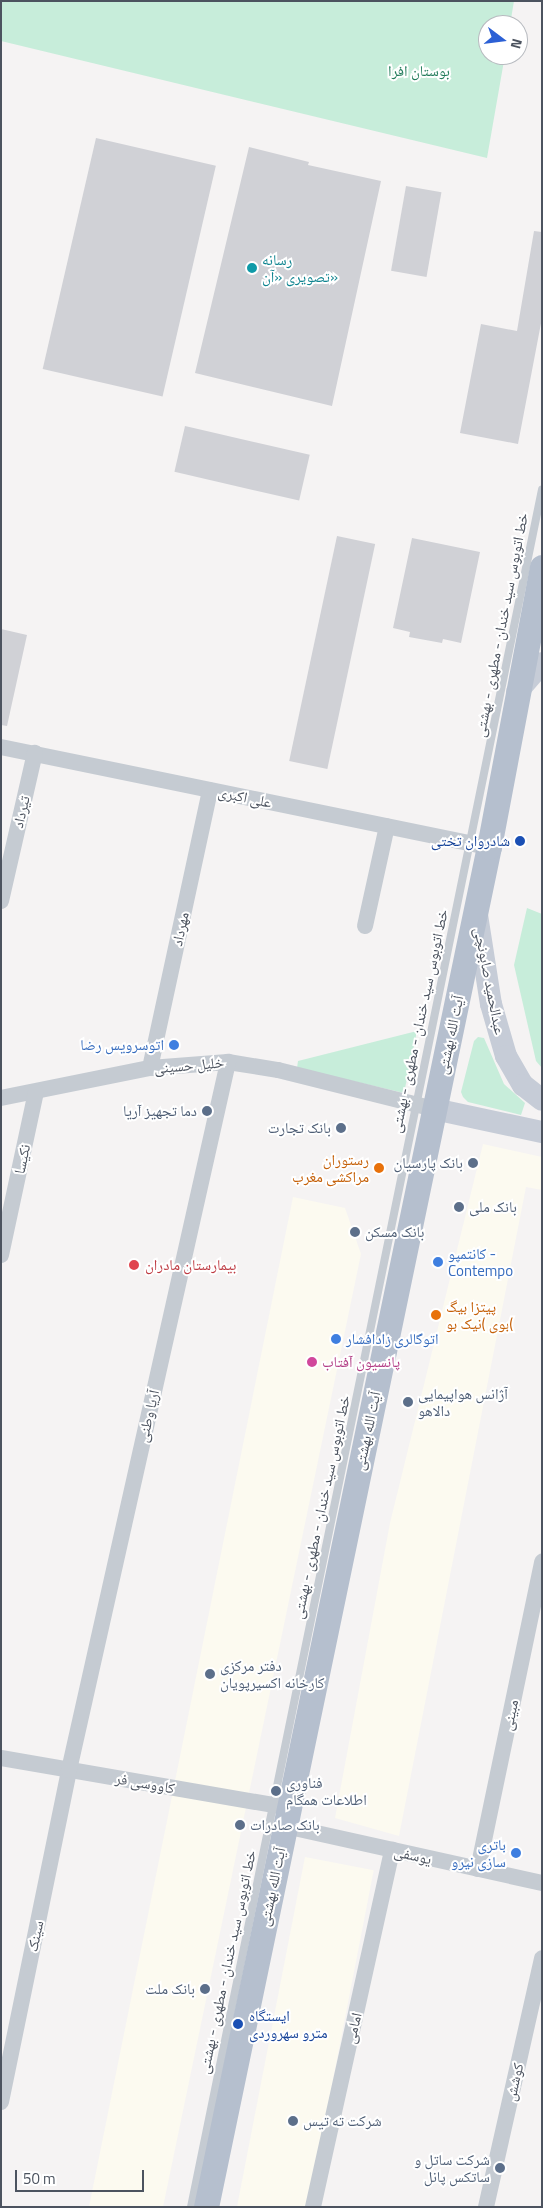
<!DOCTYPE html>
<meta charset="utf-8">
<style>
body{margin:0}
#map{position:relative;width:543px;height:2208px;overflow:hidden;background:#f5f3f3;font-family:"Titillium Web","Noto Naskh Arabic",sans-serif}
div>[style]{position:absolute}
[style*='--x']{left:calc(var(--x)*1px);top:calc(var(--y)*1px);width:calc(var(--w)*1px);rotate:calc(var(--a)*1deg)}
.commercial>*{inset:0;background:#fcfaf0;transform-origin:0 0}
.green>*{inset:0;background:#c7edda}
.building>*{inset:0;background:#d0d1d6;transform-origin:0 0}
.lane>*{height:8px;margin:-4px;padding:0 4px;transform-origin:4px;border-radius:4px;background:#c5cbd2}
.street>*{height:16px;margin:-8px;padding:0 8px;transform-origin:8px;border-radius:8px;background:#c5cbd2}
.secondary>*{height:22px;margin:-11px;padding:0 11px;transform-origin:11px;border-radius:11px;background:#c6ccd7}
.primary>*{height:25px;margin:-12.5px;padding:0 12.5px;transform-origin:12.5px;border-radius:12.5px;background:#b5bfce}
.dots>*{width:14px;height:14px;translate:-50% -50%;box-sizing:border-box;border:2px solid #fff;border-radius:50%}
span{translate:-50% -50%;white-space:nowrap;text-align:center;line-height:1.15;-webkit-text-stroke:4px #fff;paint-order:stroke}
.park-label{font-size:15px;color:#217b5a}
.culture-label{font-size:15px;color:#0d838f}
.left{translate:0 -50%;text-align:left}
.street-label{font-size:15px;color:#4c535f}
.transit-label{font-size:15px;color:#164399}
.right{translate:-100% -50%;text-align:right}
.shop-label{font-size:15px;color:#366cbe}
.service-label{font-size:15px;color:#4e5e75}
.food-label{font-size:15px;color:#c56008}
.health-label{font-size:15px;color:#be3a42}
.hotel-label{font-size:15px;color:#b23c85}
.frame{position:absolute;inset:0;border:2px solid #4c535f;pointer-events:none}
.north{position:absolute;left:478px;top:15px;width:50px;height:50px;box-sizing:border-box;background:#fff;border:1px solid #b7babf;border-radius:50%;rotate:105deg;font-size:14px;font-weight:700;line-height:20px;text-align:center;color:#4c535f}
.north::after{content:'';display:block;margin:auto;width:18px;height:22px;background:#2c60d5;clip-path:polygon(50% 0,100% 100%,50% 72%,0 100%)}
.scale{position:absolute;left:15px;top:2170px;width:129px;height:22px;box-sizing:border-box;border:2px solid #4c535f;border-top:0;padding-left:6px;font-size:15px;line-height:18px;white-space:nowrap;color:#4c535f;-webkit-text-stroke:4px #fff;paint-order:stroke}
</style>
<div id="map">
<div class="commercial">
<div style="clip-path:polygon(483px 1144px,542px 1157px,542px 1190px,526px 1187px,399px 1836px,335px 1818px,390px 1523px)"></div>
<div style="clip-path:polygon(293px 1197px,345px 1208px,361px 1254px,163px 2207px,89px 2207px)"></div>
<div style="left:305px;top:1857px;width:70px;height:358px;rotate:11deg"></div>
</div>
<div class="green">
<div style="clip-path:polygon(1px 1px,514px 1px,510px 25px,488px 25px,488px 55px,505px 55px,487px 158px,1px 41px)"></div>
<div style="clip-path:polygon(527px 908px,542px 914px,542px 1068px,536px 1061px,514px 965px)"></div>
<div style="clip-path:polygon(417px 1031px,404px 1093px,297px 1068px,298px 1061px)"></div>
<div style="clip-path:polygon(478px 1037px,484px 1038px,504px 1084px,525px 1103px,521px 1115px,468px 1102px,463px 1097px,461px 1092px,474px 1041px)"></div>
</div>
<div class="building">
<div style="left:96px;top:138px;width:123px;height:237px;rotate:13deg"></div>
<div style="clip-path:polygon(249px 147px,309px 162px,308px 165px,381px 181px,332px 406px,195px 373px)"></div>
<div style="left:406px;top:186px;width:36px;height:86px;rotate:10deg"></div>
<div style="clip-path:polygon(534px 231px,542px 232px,542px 318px,518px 444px,460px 433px,481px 324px,517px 331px)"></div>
<div style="left:185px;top:426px;width:128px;height:47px;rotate:13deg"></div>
<div style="left:337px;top:536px;width:39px;height:230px;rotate:12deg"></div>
<div style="clip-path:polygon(412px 538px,480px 552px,461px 643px,443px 639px,442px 643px,409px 637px,410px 632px,393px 628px)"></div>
<div style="clip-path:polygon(1px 629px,27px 635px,7px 726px,1px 725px)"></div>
</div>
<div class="lane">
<div style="--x:191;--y:2207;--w:1753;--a:-78.45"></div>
</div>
<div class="street">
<div style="--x:1;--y:747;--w:498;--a:11.6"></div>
<div style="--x:1;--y:901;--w:152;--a:-77.1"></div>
<div style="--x:365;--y:926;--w:102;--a:-77.6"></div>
<div style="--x:150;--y:1068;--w:284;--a:-77.8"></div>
<div style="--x:1;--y:1098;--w:152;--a:-11.4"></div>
<div style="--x:150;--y:1068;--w:78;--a:-4.4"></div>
<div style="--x:228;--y:1062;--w:51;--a:9.1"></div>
<div style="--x:278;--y:1070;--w:161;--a:14"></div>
<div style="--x:1;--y:1255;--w:167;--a:-77.9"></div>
<div style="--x:1;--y:1758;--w:292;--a:9.8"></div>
<div style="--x:285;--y:1826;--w:263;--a:12.5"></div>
<div style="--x:478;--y:1869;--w:314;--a:-78.2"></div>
<div style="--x:1;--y:2102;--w:339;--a:-78.4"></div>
<div style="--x:69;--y:1770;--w:726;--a:-77.34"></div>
<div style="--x:313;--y:2207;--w:366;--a:-77.5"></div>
<div style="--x:486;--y:2207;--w:255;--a:-77.3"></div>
</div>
<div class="secondary">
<div style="--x:517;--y:692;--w:38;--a:-49"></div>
<div style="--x:477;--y:915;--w:90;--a:81.1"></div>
<div style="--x:491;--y:1004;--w:54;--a:73.9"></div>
<div style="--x:506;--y:1056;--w:34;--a:60"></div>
<div style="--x:523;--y:1085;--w:24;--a:38"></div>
<div style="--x:434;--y:1109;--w:110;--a:12"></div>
</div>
<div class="primary">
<div style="--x:206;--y:2207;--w:1389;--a:-78.25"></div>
<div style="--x:489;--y:847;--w:285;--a:-79.3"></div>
</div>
<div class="dots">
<div style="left:252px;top:268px;background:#0f9aa8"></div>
<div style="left:520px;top:841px;background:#1a4fb4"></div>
<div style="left:174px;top:1045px;background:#3f7fe0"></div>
<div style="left:207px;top:1111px;background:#5c6f8a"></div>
<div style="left:341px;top:1128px;background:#5c6f8a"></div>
<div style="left:473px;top:1163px;background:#5c6f8a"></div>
<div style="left:379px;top:1168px;background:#e8710a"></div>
<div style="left:459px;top:1207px;background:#5c6f8a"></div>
<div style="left:355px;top:1232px;background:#5c6f8a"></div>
<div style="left:438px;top:1262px;background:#3f7fe0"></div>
<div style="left:134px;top:1265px;background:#e0444e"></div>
<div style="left:436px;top:1315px;background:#e8710a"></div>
<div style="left:336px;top:1339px;background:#3f7fe0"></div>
<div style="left:312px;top:1362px;background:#d1479c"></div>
<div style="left:408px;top:1402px;background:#5c6f8a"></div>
<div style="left:210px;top:1674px;background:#5c6f8a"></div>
<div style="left:276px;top:1791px;background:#5c6f8a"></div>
<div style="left:240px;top:1825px;background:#5c6f8a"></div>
<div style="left:516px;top:1853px;background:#3f7fe0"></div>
<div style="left:205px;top:1989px;background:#5c6f8a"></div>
<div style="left:238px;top:2024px;background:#1a4fb4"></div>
<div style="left:293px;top:2121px;background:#5c6f8a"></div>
<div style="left:500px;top:2168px;background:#5c6f8a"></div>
</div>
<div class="park-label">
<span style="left:419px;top:71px">بوستان افرا</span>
</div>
<div class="culture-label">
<span class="left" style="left:262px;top:268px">رسانه<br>تصویری «آن»</span>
</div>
<div class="street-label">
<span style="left:501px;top:625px;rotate:-79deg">خط اتوبوس سید خندان - مطهری - بهشتی</span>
<span style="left:245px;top:797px;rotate:12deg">علی‌ اکبری</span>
<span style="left:21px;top:812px;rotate:-77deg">تیرداد</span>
<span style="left:180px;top:929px;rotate:-78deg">مهرداد</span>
<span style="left:490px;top:981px;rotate:79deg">عبدالحمید صابونچی</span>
<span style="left:419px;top:1021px;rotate:-78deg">خط اتوبوس سید خندان - مطهری - بهشتی</span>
<span style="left:450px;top:1035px;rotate:-78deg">آیت الله بهشتی</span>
<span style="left:189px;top:1065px;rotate:-5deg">خلیل حسینی</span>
<span style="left:22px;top:1159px;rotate:-78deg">نکیسا</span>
<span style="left:148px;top:1416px;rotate:-77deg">آریا وطنی</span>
<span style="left:367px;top:1431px;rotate:-78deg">آیت الله بهشتی</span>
<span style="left:321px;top:1507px;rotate:-78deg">خط اتوبوس سید خندان - مطهری - بهشتی</span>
<span style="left:510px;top:1715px;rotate:-78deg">مبینی</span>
<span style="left:145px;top:1783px;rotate:10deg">کاووسی فر</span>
<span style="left:413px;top:1855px;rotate:13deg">یوسفی</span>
<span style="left:272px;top:1887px;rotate:-78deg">آیت الله بهشتی</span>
<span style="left:35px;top:1936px;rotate:-78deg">سینک</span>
<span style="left:227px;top:1962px;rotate:-78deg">خط اتوبوس سید خندان - مطهری - بهشتی</span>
<span style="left:353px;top:2028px;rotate:-77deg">امامی</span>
<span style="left:514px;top:2082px;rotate:-77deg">کوشش</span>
</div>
<div class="transit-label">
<span class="right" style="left:510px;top:841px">شادروان تختی</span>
<span class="left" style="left:249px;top:2024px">ایستگاه<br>مترو سهروردی</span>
</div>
<div class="shop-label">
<span class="right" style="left:164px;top:1045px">اتوسرویس رضا</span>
<span class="left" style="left:448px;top:1262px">کانتمپو -<br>Contempo</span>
<span class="left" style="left:346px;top:1339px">اتوگالری زادافشار</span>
<span class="right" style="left:506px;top:1853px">باتری<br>سازی نیرو</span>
</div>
<div class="service-label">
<span class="right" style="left:197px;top:1111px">دما تجهیز آریا</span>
<span class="right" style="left:331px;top:1128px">بانک تجارت</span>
<span class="right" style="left:463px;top:1163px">بانک پارسیان</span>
<span class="left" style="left:469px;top:1207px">بانک ملی</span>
<span class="left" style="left:365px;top:1232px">بانک مسکن</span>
<span class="left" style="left:418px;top:1402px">آژانس هواپیمایی<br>دالاهو</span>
<span class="left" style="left:220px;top:1674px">دفتر مرکزی<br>کارخانه اکسیرپویان</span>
<span class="left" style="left:286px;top:1791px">فناوری<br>اطلاعات همگام</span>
<span class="left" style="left:250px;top:1825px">بانک صادرات</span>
<span class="right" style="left:195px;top:1989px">بانک ملت</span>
<span class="left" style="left:303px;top:2121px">شرکت ته تیس</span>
<span class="right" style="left:490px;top:2168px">شرکت ساتل و<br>ساتکس پانل</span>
</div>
<div class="food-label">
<span class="right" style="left:369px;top:1168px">رستوران<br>مراکشی مغرب</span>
<span class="left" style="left:446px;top:1315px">پیتزا بیگ<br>بوی )نیک بو(</span>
</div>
<div class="health-label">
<span class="left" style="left:145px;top:1265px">بیمارستان مادران</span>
</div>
<div class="hotel-label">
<span class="left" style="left:322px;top:1362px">پانسیون آفتاب</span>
</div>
<div class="frame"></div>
<div class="north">N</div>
<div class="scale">50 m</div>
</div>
